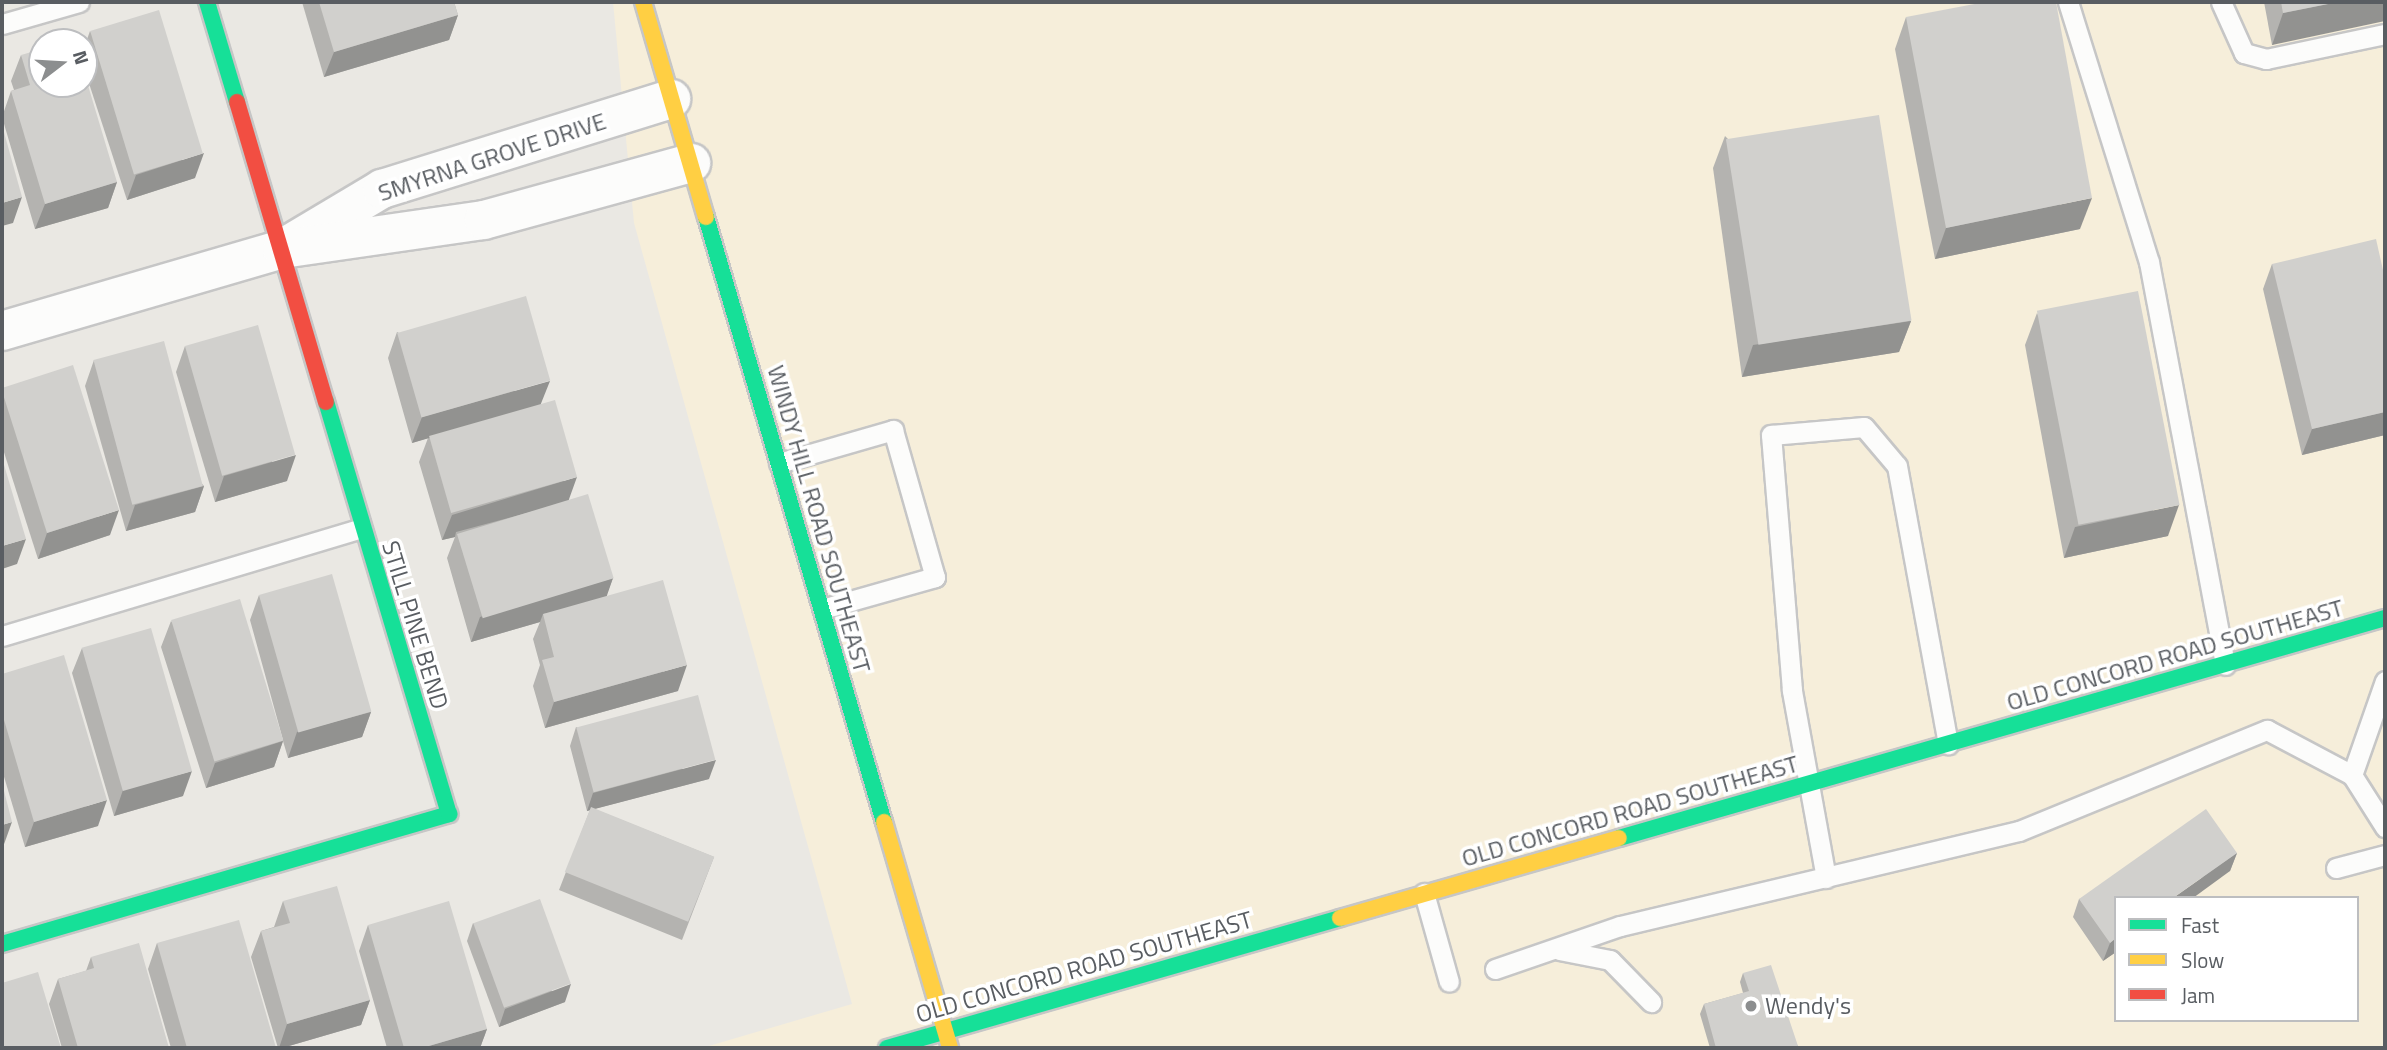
<!DOCTYPE html>
<style>
body{margin:0}
#map{position:relative;width:2387px;height:1050px;overflow:hidden;background:#eae8e3;font-family:"Titillium Web",sans-serif}
div>[style]{position:absolute}
[style*='--x']{left:calc(var(--x)*1px);top:calc(var(--y)*1px);width:calc(var(--w)*1px);rotate:calc(var(--a)*1deg)}
.commercial>*{inset:0;background:#f6eeda}
.roads{filter:drop-shadow(2px 0 #c6c6c6) drop-shadow(-2px 0 #c6c6c6) drop-shadow(0 2px #c6c6c6) drop-shadow(0 -2px #c6c6c6)}
.lane>*{height:19px;margin:-9.5px;padding:0 9.5px;transform-origin:9.5px;border-radius:9.5px;background:#fcfcfb}
.street>*{height:38px;margin:-19px;padding:0 19px;transform-origin:19px;border-radius:19px;background:#fcfcfb}
.fast>*{height:16px;margin:-8px;padding:0 8px;transform-origin:8px;border-radius:8px;background:#16e098}
.slow>*{height:16px;margin:-8px;padding:0 8px;transform-origin:8px;border-radius:8px;background:#ffcf43}
.jam>*{height:16px;margin:-8px;padding:0 8px;transform-origin:8px;border-radius:8px;background:#f24e42}
.wall>*{inset:0;background:#b4b3b0}
.shaded-wall>*{inset:0;background:#929290}
.building>*{inset:0;background:#d1d0cd;transform-origin:0 0}
.dots>*{width:19px;height:19px;translate:-50% -50%;box-sizing:border-box;border:4px solid #fff;border-radius:50%}
span{translate:-50% -50%;white-space:nowrap;text-align:center;line-height:1.15;-webkit-text-stroke:7px #fff;paint-order:stroke}
.street-label{font-size:24px;color:#595d62}
.poi-label{font-size:24px;color:#595d62}
.left{translate:0 -50%;text-align:left}
.frame{position:absolute;inset:0;border:4px solid #595d62;pointer-events:none}
.legend{position:absolute;left:2114px;top:896px;width:245px;height:126px;box-sizing:border-box;background:#fff;border:2px solid #bdbec0;margin:0;padding:9px 12px;list-style:none;font-size:21px;color:#595d62}
.legend li{display:flex;align-items:center;gap:14px;height:35px}
.legend b{width:35px;border:2px solid #bdbec0}
.north{position:absolute;left:28px;top:28px;width:70px;height:70px;box-sizing:border-box;background:#fff;border:2px solid #bdbec0;border-radius:50%;rotate:73deg;font-size:19px;font-weight:700;line-height:28px;text-align:center;color:#595d62}
.north::after{content:'';display:block;margin:auto;width:24px;height:32px;background:#8c8e8f;clip-path:polygon(50% 0,100% 100%,50% 72%,0 100%)}
</style>
<div id="map">
<div class="commercial">
<div style="clip-path:polygon(evenodd,613px 2px,2385px 2px,2385px 1048px,702px 1048px,852px 1004px,634px 223px,613px 2px,2116px 898px,2357px 898px,2357px 1020px,2116px 1020px,2116px 898px)"></div>
</div>
<div class="roads">
<div class="lane">
<div style="--x:2068;--y:2;--w:272;--a:72.7"></div>
<div style="--x:2149;--y:262;--w:410;--a:79.3"></div>
<div style="--x:2221;--y:2;--w:56;--a:65.7"></div>
<div style="--x:2244;--y:53;--w:23;--a:15"></div>
<div style="--x:2266;--y:59;--w:122;--a:-11.9"></div>
<div style="--x:2;--y:24;--w:80;--a:-15.9"></div>
<div style="--x:779;--y:463;--w:119;--a:-16.1"></div>
<div style="--x:893;--y:430;--w:153;--a:74.1"></div>
<div style="--x:935;--y:577;--w:117;--a:164.2"></div>
<div style="--x:2;--y:636;--w:375;--a:-16.7"></div>
<div style="--x:2385;--y:681;--w:100;--a:109.3"></div>
<div style="--x:2352;--y:775;--w:62;--a:57.6"></div>
<div style="--x:2336;--y:868;--w:51;--a:-14.9"></div>
<div style="--x:1826;--y:878;--w:191;--a:-100.3"></div>
<div style="--x:1792;--y:690;--w:256;--a:-94.7"></div>
<div style="--x:1771;--y:435;--w:93;--a:-4.9"></div>
<div style="--x:1864;--y:427;--w:51;--a:49.8"></div>
<div style="--x:1897;--y:466;--w:283;--a:79.6"></div>
<div style="--x:1424;--y:893;--w:92;--a:74.3"></div>
<div style="--x:1559;--y:950;--w:52;--a:11.1"></div>
<div style="--x:1610;--y:960;--w:59;--a:45.7"></div>
<div style="--x:1495;--y:969;--w:132;--a:-19"></div>
<div style="--x:1620;--y:926;--w:410;--a:-13.4"></div>
<div style="--x:2019;--y:831;--w:268;--a:-22.2"></div>
<div style="--x:2267;--y:730;--w:96;--a:27.9"></div>
</div>
<div class="street">
<div style="--x:293;--y:242;--w:104;--a:-30.8"></div>
<div style="--x:382;--y:189;--w:303;--a:-17.3"></div>
<div style="--x:2;--y:331;--w:292;--a:-16.3"></div>
<div style="--x:282;--y:249;--w:204;--a:-8.2"></div>
<div style="--x:484;--y:220;--w:215;--a:-15.4"></div>
</div>
<div class="fast">
<div style="--x:207;--y:2;--w:104;--a:73.3"></div>
<div style="--x:706;--y:217;--w:631;--a:73.61"></div>
<div style="--x:1619;--y:838;--w:797;--a:-16.02"></div>
<div style="--x:2;--y:944;--w:466;--a:-16.2"></div>
<div style="--x:449;--y:814;--w:430;--a:-106.6"></div>
<div style="--x:887;--y:1048;--w:471;--a:-16"></div>
</div>
<div class="slow">
<div style="--x:643;--y:2;--w:224;--a:73.7"></div>
<div style="--x:884;--y:822;--w:235;--a:73.7"></div>
<div style="--x:1340;--y:918;--w:290;--a:-16"></div>
</div>
<div class="jam">
<div style="--x:237;--y:102;--w:313;--a:73.5"></div>
</div>
</div>
<div class="wall">
<div style="clip-path:polygon(302px 2px,454px 2px,458px 15px,449px 40px,324px 77px)"></div>
<div style="clip-path:polygon(2264px 2px,2385px 2px,2272px 45px)"></div>
<div style="clip-path:polygon(1906px 17px,2080px 229px,1935px 259px,1895px 49px)"></div>
<div style="clip-path:polygon(90px 31px,195px 178px,127px 200px,84px 68px,84px 48px)"></div>
<div style="clip-path:polygon(21px 55px,117px 182px,108px 208px,35px 229px,2px 117px,11px 91px,14px 90px,11px 81px)"></div>
<div style="clip-path:polygon(1725px 136px,1911px 321px,1899px 352px,1742px 377px,1713px 168px)"></div>
<div style="clip-path:polygon(2272px 264px,2385px 279px,2385px 435px,2302px 455px,2263px 289px)"></div>
<div style="clip-path:polygon(2037px 313px,2168px 536px,2064px 558px,2025px 345px)"></div>
<div style="clip-path:polygon(397px 332px,541px 404px,569px 500px,613px 578px,606px 596px,678px 691px,545px 728px,533px 686px,540px 665px,533px 639px,540px 622px,471px 642px,447px 558px,455px 537px,442px 540px,419px 462px,428px 438px,412px 443px,388px 358px)"></div>
<div style="clip-path:polygon(185px 346px,287px 481px,215px 502px,176px 372px)"></div>
<div style="clip-path:polygon(94px 360px,204px 486px,195px 512px,126px 531px,85px 386px)"></div>
<div style="clip-path:polygon(2px 388px,110px 535px,38px 559px,2px 446px)"></div>
<div style="clip-path:polygon(259px 595px,371px 712px,362px 737px,288px 758px,283px 741px,274px 767px,206px 788px,161px 647px,171px 621px,283px 740px,250px 620px)"></div>
<div style="clip-path:polygon(82px 648px,183px 796px,114px 816px,72px 673px)"></div>
<div style="clip-path:polygon(2px 674px,98px 826px,25px 847px,2px 770px)"></div>
<div style="clip-path:polygon(576px 727px,709px 779px,594px 809px,714px 857px,682px 940px,559px 890px,590px 810px,587px 811px,570px 746px)"></div>
<div style="clip-path:polygon(2237px 853px,2230px 871px,2116px 898px,2116px 952px,2103px 961px,2073px 917px,2079px 899px)"></div>
<div style="clip-path:polygon(283px 901px,370px 1000px,361px 1025px,282px 1048px,278px 1048px,251px 957px,261px 931px,274px 927px)"></div>
<div style="clip-path:polygon(473px 923px,565px 1002px,499px 1027px,467px 941px)"></div>
<div style="clip-path:polygon(368px 925px,487px 1029px,480px 1048px,387px 1048px,359px 951px)"></div>
<div style="clip-path:polygon(157px 943px,276px 1048px,171px 1048px,148px 969px)"></div>
<div style="clip-path:polygon(91px 957px,169px 1048px,62px 1048px,49px 1004px,58px 979px,86px 971px)"></div>
<div style="clip-path:polygon(1743px 973px,1798px 1046px,1797px 1048px,1710px 1048px,1700px 1014px,1704px 1004px,1743px 993px,1740px 982px)"></div>
</div>
<div class="shaded-wall">
<div style="clip-path:polygon(2338px 2px,2385px 2px,2385px 21px,2272px 45px,2283px 13px)"></div>
<div style="clip-path:polygon(458px 15px,449px 40px,324px 77px,334px 52px)"></div>
<div style="clip-path:polygon(204px 153px,195px 178px,127px 200px,136px 175px)"></div>
<div style="clip-path:polygon(117px 182px,108px 208px,35px 229px,45px 204px)"></div>
<div style="clip-path:polygon(22px 197px,13px 223px,2px 226px,2px 203px)"></div>
<div style="clip-path:polygon(2092px 198px,2080px 229px,1935px 259px,1946px 228px)"></div>
<div style="clip-path:polygon(1911px 321px,1899px 352px,1742px 377px,1753px 345px)"></div>
<div style="clip-path:polygon(550px 381px,540px 406px,412px 443px,422px 417px)"></div>
<div style="clip-path:polygon(2385px 412px,2385px 435px,2302px 455px,2312px 429px)"></div>
<div style="clip-path:polygon(296px 455px,287px 481px,215px 502px,224px 476px)"></div>
<div style="clip-path:polygon(577px 477px,568px 502px,456px 532px,455px 537px,442px 540px,452px 515px)"></div>
<div style="clip-path:polygon(204px 486px,195px 512px,126px 531px,135px 505px)"></div>
<div style="clip-path:polygon(2179px 505px,2168px 536px,2064px 558px,2075px 527px)"></div>
<div style="clip-path:polygon(119px 510px,110px 535px,38px 559px,47px 533px)"></div>
<div style="clip-path:polygon(26px 539px,17px 564px,2px 569px,2px 546px)"></div>
<div style="clip-path:polygon(613px 578px,604px 604px,543px 614px,540px 622px,471px 642px,480px 617px)"></div>
<div style="clip-path:polygon(687px 665px,678px 691px,545px 728px,554px 702px)"></div>
<div style="clip-path:polygon(371px 712px,362px 737px,288px 758px,297px 732px)"></div>
<div style="clip-path:polygon(283px 741px,274px 767px,206px 788px,215px 763px)"></div>
<div style="clip-path:polygon(716px 760px,709px 779px,587px 811px,593px 793px)"></div>
<div style="clip-path:polygon(192px 771px,183px 796px,114px 816px,123px 790px)"></div>
<div style="clip-path:polygon(107px 800px,98px 826px,25px 847px,34px 822px)"></div>
<div style="clip-path:polygon(12px 822px,3px 847px,2px 847px,2px 825px)"></div>
<div style="clip-path:polygon(2237px 853px,2230px 871px,2193px 898px,2173px 898px)"></div>
<div style="clip-path:polygon(2116px 938px,2116px 952px,2103px 961px,2110px 943px)"></div>
<div style="clip-path:polygon(571px 984px,565px 1002px,499px 1027px,505px 1009px)"></div>
<div style="clip-path:polygon(370px 1000px,361px 1025px,282px 1048px,279px 1048px,287px 1024px)"></div>
<div style="clip-path:polygon(487px 1029px,480px 1048px,422px 1048px)"></div>
</div>
<div class="building">
<div style="clip-path:polygon(319px 2px,454px 2px,458px 15px,334px 52px)"></div>
<div style="clip-path:polygon(1985px 2px,2056px 2px,2092px 198px,1946px 228px,1906px 17px)"></div>
<div style="clip-path:polygon(2281px 2px,2338px 2px,2283px 13px)"></div>
<div style="left:159px;top:10px;width:150px;height:72px;rotate:73deg"></div>
<div style="clip-path:polygon(42px 49px,42px 84px,84px 84px,84px 72px,117px 182px,45px 204px,11px 91px,30px 85px,21px 55px)"></div>
<div style="left:1879px;top:115px;width:208px;height:155px;rotate:81deg"></div>
<div style="clip-path:polygon(2px 125px,22px 197px,2px 203px)"></div>
<div style="clip-path:polygon(2376px 239px,2385px 279px,2385px 412px,2312px 429px,2272px 264px)"></div>
<div style="left:2138px;top:291px;width:218px;height:103px;rotate:79deg"></div>
<div style="left:526px;top:296px;width:88px;height:134px;rotate:74deg"></div>
<div style="left:258px;top:325px;width:135px;height:76px;rotate:74deg"></div>
<div style="left:164px;top:341px;width:150px;height:73px;rotate:75deg"></div>
<div style="clip-path:polygon(73px 365px,119px 510px,47px 533px,2px 391px,2px 388px)"></div>
<div style="left:555px;top:400px;width:80px;height:131px;rotate:74deg"></div>
<div style="clip-path:polygon(2px 458px,26px 539px,2px 546px)"></div>
<div style="left:588px;top:494px;width:88px;height:137px;rotate:73deg"></div>
<div style="left:332px;top:574px;width:143px;height:76px;rotate:74deg"></div>
<div style="clip-path:polygon(663px 580px,687px 665px,554px 702px,542px 660px,554px 657px,543px 614px)"></div>
<div style="left:240px;top:599px;width:148px;height:72px;rotate:73deg"></div>
<div style="left:151px;top:628px;width:149px;height:72px;rotate:74deg"></div>
<div style="clip-path:polygon(64px 655px,107px 800px,34px 822px,2px 713px,2px 674px)"></div>
<div style="left:698px;top:695px;width:67px;height:126px;rotate:75deg"></div>
<div style="clip-path:polygon(2px 783px,12px 822px,2px 825px)"></div>
<div style="left:591px;top:807px;width:133px;height:70px;rotate:22deg"></div>
<div style="clip-path:polygon(2206px 809px,2237px 853px,2173px 898px,2116px 898px,2116px 938px,2110px 943px,2079px 899px)"></div>
<div style="clip-path:polygon(337px 886px,370px 1000px,287px 1024px,261px 931px,290px 923px,283px 901px)"></div>
<div style="left:540px;top:899px;width:90px;height:71px;rotate:70deg"></div>
<div style="clip-path:polygon(449px 901px,487px 1029px,422px 1048px,404px 1048px,368px 925px)"></div>
<div style="clip-path:polygon(239px 920px,276px 1048px,187px 1048px,157px 943px)"></div>
<div style="clip-path:polygon(139px 943px,169px 1048px,78px 1048px,58px 979px,94px 968px,91px 957px)"></div>
<div style="clip-path:polygon(1771px 965px,1798px 1046px,1790px 1048px,1716px 1048px,1704px 1004px,1749px 991px,1743px 973px)"></div>
<div style="clip-path:polygon(38px 972px,61px 1048px,2px 1048px,2px 983px)"></div>
<div style="clip-path:polygon(1428px 1046px,1433px 1048px,1418px 1048px)"></div>
</div>
<div class="dots">
<div style="left:1751px;top:1006px;background:#8c8e8f"></div>
</div>
<div class="street-label">
<span style="left:492px;top:157px;rotate:-18deg">SMYRNA GROVE DRIVE</span>
<span style="left:819px;top:519px;rotate:74deg">WINDY HILL ROAD SOUTHEAST</span>
<span style="left:415px;top:625px;rotate:73deg">STILL PINE BEND</span>
<span style="left:2175px;top:655px;rotate:-16deg">OLD CONCORD ROAD SOUTHEAST</span>
<span style="left:1630px;top:811px;rotate:-16deg">OLD CONCORD ROAD SOUTHEAST</span>
<span style="left:1084px;top:967px;rotate:-16deg">OLD CONCORD ROAD SOUTHEAST</span>
</div>
<div class="poi-label">
<span class="left" style="left:1765px;top:1006px">Wendy's</span>
</div>
<div class="frame"></div>
<ul class="legend">
<li><b style="height:9px;background:#16e098"></b>Fast</li>
<li><b style="height:9px;background:#ffcf43"></b>Slow</li>
<li><b style="height:9px;background:#f24e42"></b>Jam</li>
</ul>
<div class="north">N</div>
</div>
